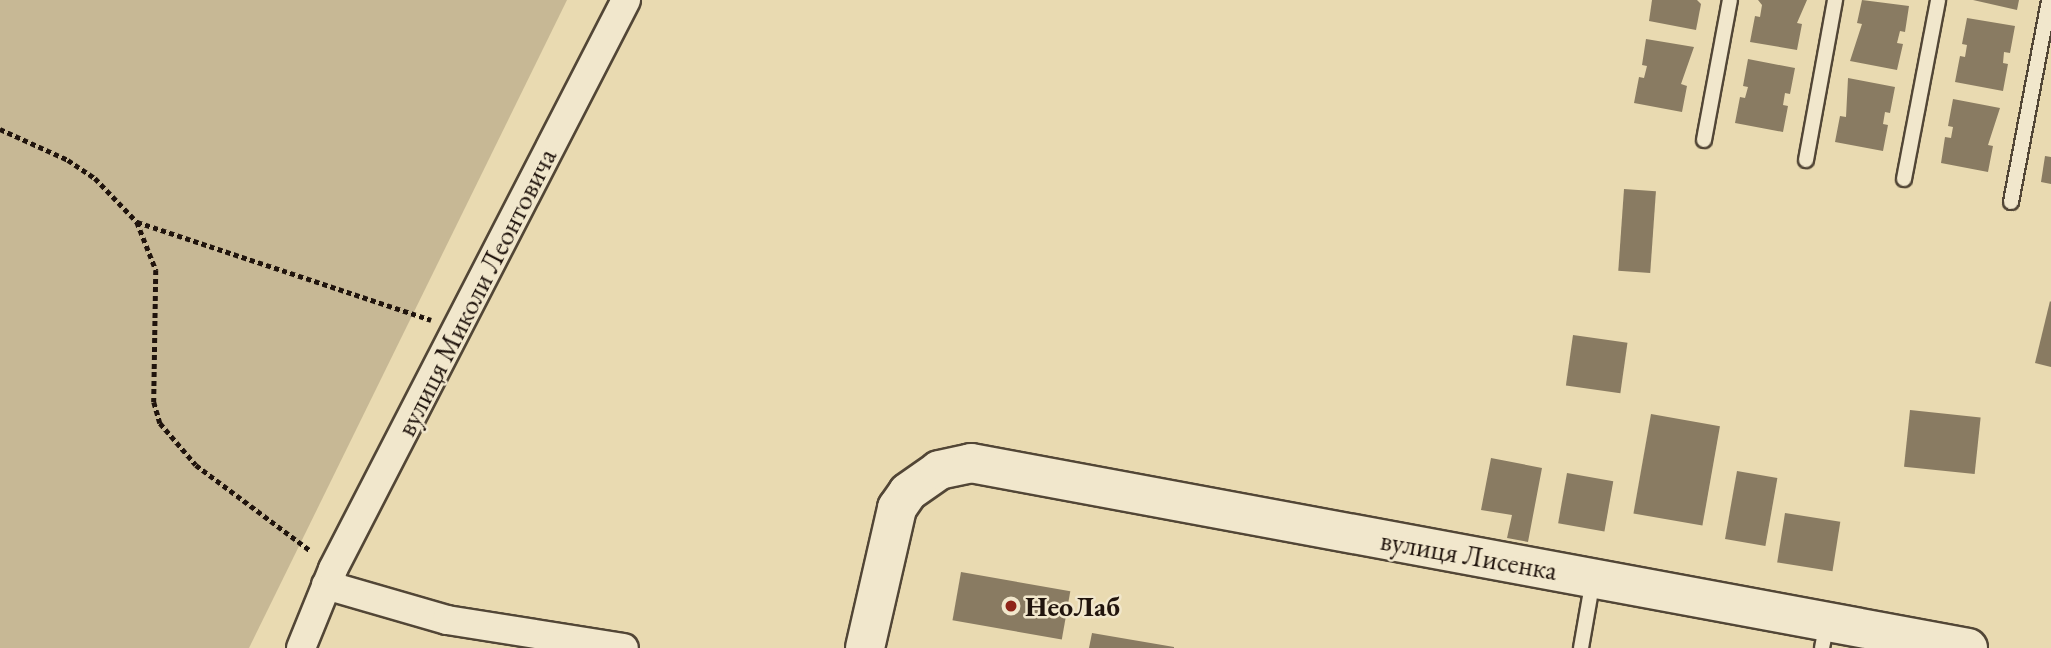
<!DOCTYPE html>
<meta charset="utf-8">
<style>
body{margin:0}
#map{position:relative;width:2051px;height:648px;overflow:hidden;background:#e9dab1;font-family:"EB Garamond",serif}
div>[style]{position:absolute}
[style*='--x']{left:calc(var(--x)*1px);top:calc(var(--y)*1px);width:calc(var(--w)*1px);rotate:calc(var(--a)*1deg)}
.green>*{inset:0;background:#c7b895}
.building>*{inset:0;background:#897b62;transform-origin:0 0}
.path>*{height:4.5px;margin-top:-2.25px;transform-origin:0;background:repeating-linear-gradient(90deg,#20140d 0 5px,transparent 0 8.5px)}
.roads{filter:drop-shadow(2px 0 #524636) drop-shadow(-2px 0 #524636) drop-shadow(0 2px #524636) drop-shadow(0 -2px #524636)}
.lane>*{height:14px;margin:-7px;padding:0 7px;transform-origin:7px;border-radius:7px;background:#f1e7cc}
.street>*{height:28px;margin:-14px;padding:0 14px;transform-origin:14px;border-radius:14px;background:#f1e7cc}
.secondary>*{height:38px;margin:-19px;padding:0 19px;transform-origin:19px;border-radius:19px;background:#f1e7cc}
.dots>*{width:19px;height:19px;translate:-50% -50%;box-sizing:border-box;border:4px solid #f1e7cc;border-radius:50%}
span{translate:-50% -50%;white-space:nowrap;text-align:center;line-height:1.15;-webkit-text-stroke:5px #f1e7cc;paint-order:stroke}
.street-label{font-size:28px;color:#20140d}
.poi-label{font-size:28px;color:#20140d;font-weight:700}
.left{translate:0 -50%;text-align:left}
</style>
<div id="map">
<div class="green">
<div style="clip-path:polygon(0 0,567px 0,249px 648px,0 648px)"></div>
</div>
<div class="building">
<div style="clip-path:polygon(1652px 0,1697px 0,1701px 4px,1696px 30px,1649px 21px)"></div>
<div style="clip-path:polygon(1758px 0,1807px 0,1797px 23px,1802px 24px,1797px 50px,1750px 42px,1755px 16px,1760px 17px,1762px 5px)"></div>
<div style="clip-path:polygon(1862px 0,1909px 6px,1905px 32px,1900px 31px,1897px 43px,1903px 44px,1897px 70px,1850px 61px,1862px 24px,1857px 23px)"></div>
<div style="clip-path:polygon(1973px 0,2019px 0,2017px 10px)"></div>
<div style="clip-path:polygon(1967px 18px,2015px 26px,2010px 53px,2004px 52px,2003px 63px,2008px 64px,2003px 91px,1955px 82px,1960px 56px,1965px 57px,1967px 45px,1962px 44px)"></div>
<div style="clip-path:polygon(1646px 39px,1694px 47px,1681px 84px,1687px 86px,1682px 112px,1634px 103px,1639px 77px,1644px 78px,1647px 66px,1642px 65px)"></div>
<div style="clip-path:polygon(1748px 59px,1795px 68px,1790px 94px,1785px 93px,1783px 105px,1788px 106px,1783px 132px,1735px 123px,1740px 97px,1745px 98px,1748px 87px,1743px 86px)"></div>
<div style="clip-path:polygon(1848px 78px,1895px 87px,1890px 113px,1885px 112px,1883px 124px,1888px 125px,1883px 151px,1835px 142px,1840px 116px,1846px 117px)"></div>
<div style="clip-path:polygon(1953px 99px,2000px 108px,1988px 145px,1993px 146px,1988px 172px,1941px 163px,1945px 137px,1951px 138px,1953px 127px,1948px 126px)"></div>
<div style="clip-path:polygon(2045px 156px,2051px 157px,2051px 184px,2041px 182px)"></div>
<div style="left:1624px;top:189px;width:32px;height:82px;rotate:4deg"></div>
<div style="clip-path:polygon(2050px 301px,2051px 302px,2051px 367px,2035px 363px)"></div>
<div style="left:1573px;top:335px;width:55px;height:51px;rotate:8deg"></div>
<div style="left:1910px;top:410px;width:71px;height:57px;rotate:6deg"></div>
<div style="left:1651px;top:414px;width:70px;height:101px;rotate:10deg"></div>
<div style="clip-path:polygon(1491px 458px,1542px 468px,1528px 542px,1507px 538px,1512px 515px,1481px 510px)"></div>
<div style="left:1737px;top:471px;width:41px;height:69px;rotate:10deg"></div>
<div style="left:1567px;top:473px;width:47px;height:51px;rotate:10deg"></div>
<div style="left:1785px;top:513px;width:56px;height:50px;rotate:9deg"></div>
<div style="left:961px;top:572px;width:111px;height:49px;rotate:10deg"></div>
<div style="clip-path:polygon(1092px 633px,1174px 647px,1174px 648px,1089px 648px)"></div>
</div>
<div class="path">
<div style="--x:0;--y:129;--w:75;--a:24.5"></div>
<div style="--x:68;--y:160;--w:32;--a:34"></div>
<div style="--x:95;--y:178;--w:61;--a:46.3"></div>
<div style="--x:137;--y:222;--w:52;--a:68.4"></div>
<div style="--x:156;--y:270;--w:132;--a:90.9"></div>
<div style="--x:154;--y:402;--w:22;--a:74"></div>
<div style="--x:160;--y:423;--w:55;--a:49.4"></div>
<div style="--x:196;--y:465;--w:144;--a:36.8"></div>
<div style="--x:137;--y:222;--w:310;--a:18.4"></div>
</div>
<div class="roads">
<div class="lane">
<div style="--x:1704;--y:140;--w:142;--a:-79.5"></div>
<div style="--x:1806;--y:160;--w:163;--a:-79.7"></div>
<div style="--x:1904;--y:179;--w:182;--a:-79.2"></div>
<div style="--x:2011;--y:202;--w:206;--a:-79.3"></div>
<div style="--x:1581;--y:648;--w:70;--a:-80.1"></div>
<div style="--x:1822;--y:648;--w:25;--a:-79"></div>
</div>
<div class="street">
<div style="--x:326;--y:585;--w:126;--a:16.1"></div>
<div style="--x:447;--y:620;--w:179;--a:9"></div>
<div style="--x:301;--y:648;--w:85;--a:-67.9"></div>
<div style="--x:333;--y:569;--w:640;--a:-62.75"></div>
</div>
<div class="secondary">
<div style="--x:865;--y:648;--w:144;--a:-77.1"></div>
<div style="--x:897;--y:508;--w:19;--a:-55"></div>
<div style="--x:908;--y:492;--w:38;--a:-35"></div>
<div style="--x:939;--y:470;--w:33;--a:-12"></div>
<div style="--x:971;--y:463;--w:1014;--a:10.51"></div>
</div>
</div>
<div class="dots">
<div style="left:1011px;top:606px;background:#8f2418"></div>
</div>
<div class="street-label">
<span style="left:476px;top:292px;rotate:-63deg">вулиця Миколи Леонтовича</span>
<span style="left:1469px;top:555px;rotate:10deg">вулиця Лисенка</span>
</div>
<div class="poi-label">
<span class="left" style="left:1025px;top:606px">НеоЛаб</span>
</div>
</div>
